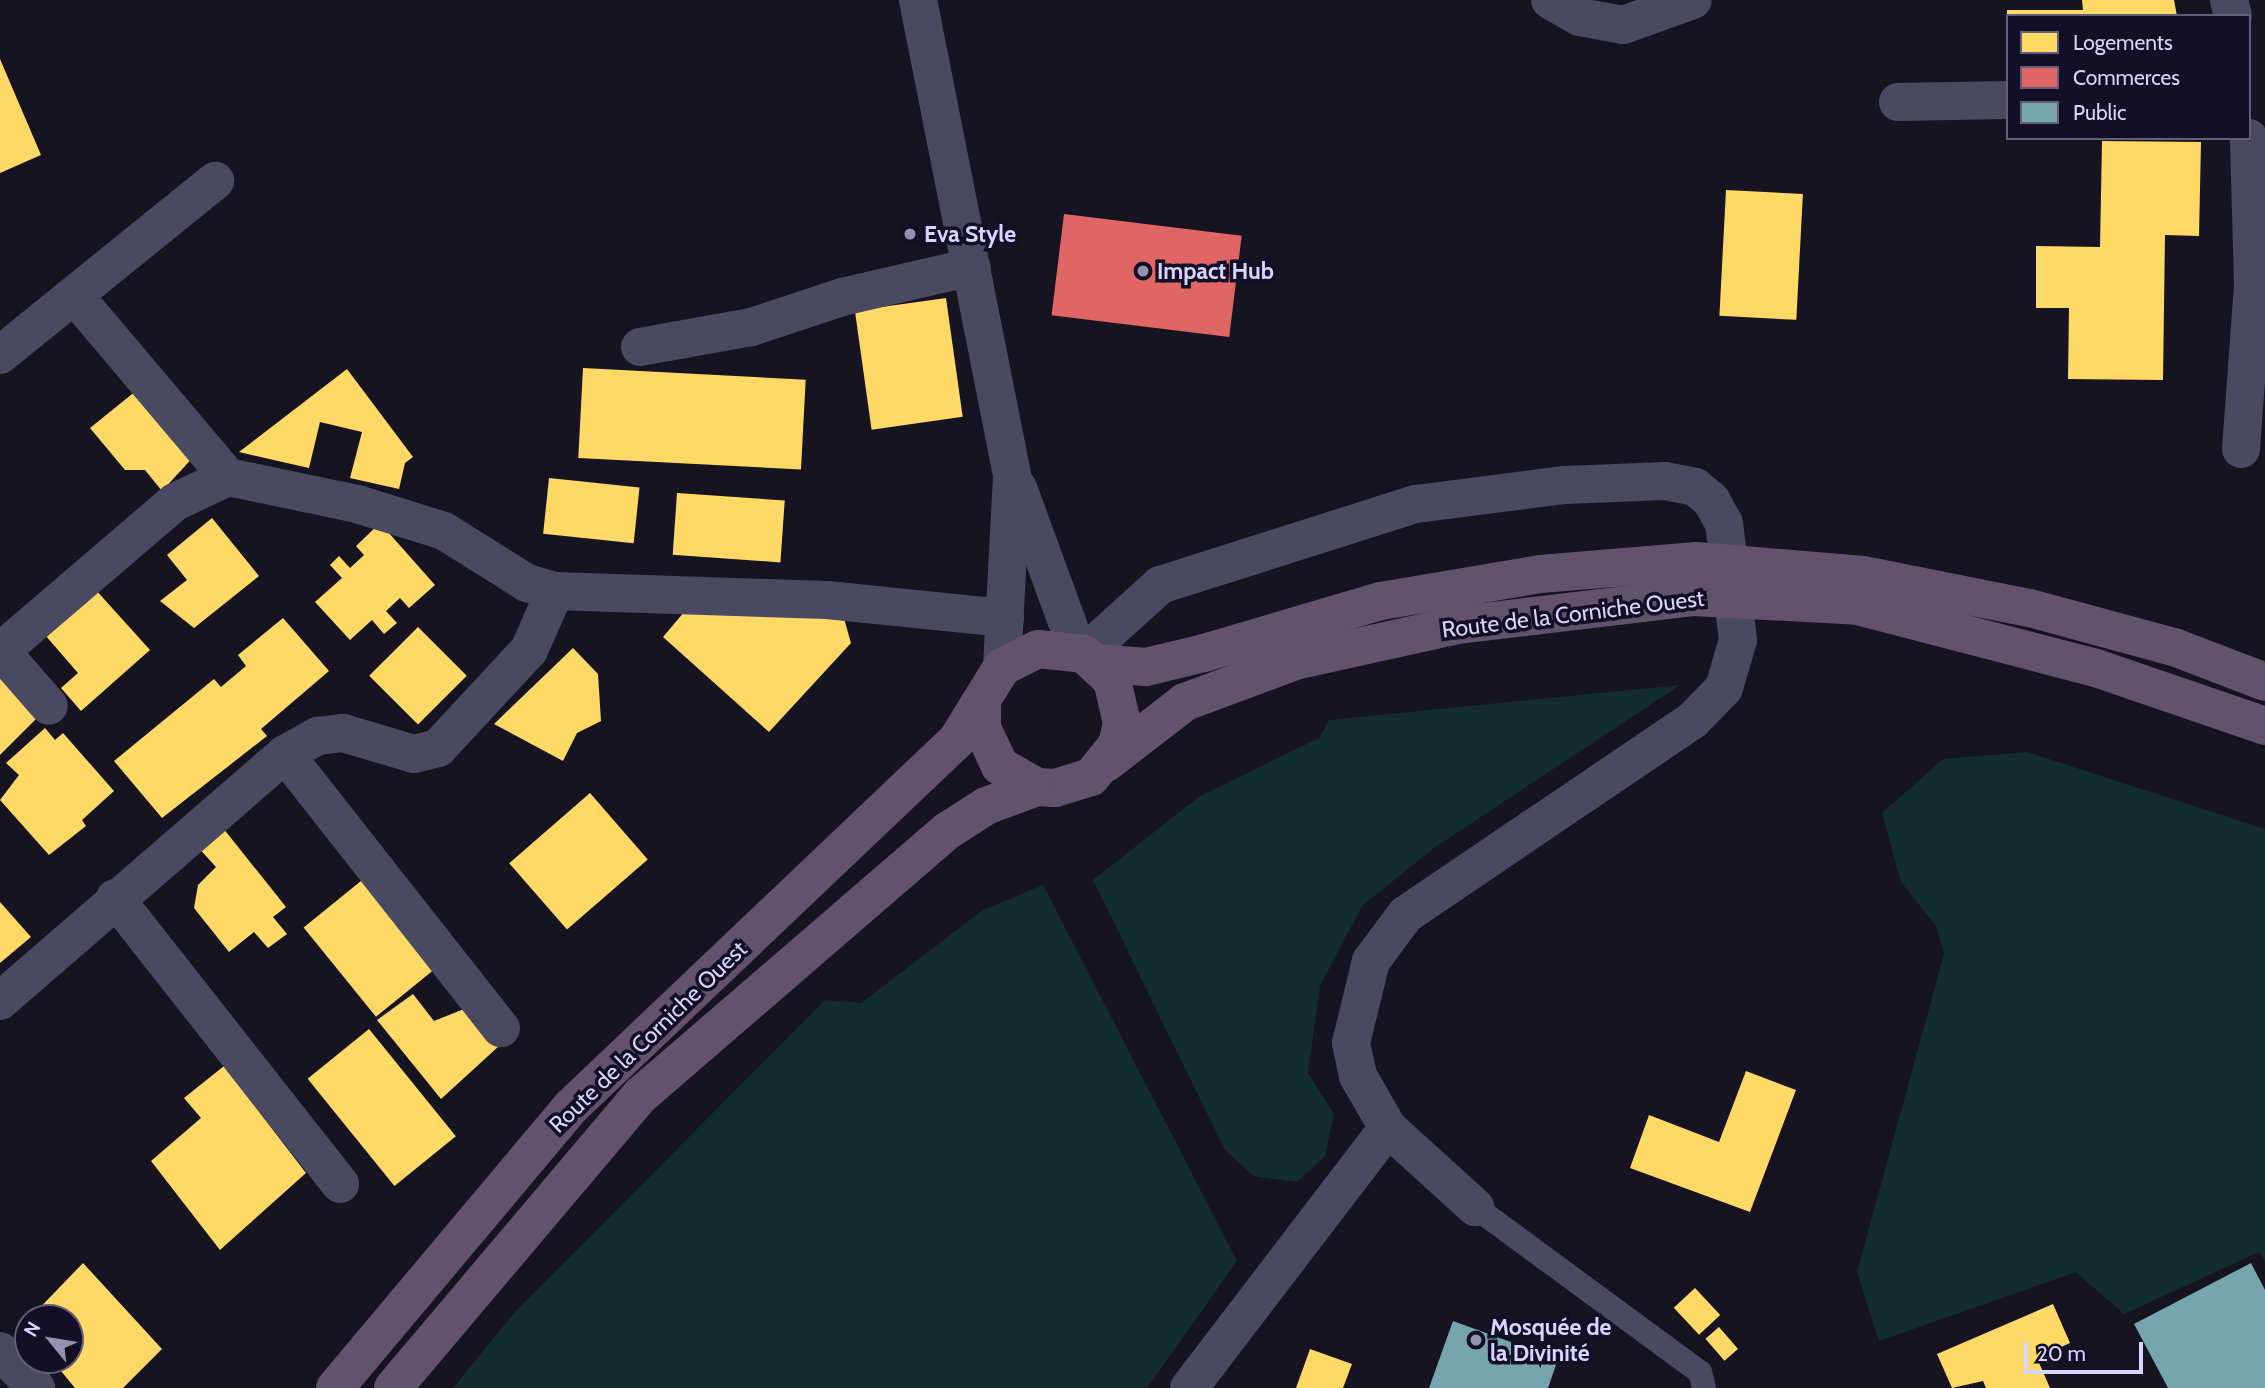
<!DOCTYPE html>
<meta charset="utf-8">
<style>
body{margin:0}
#map{position:relative;width:2265px;height:1388px;overflow:hidden;background:#161421;font-family:Cabin,sans-serif}
div>[style]{position:absolute}
[style*='--x']{left:calc(var(--x)*1px);top:calc(var(--y)*1px);width:calc(var(--w)*1px);rotate:calc(var(--a)*1deg)}
.green>*{inset:0;background:#132c2d}
.homes>*{inset:0;background:#ffd966;transform-origin:0 0}
.shops>*{inset:0;background:#e06666;transform-origin:0 0}
.public>*{inset:0;background:#76a5af}
.service>*{height:24px;margin:-12px;padding:0 12px;transform-origin:12px;border-radius:12px;background:#4a4962}
.minor>*{height:38px;margin:-19px;padding:0 19px;transform-origin:19px;border-radius:19px;background:#4a4962}
.tertiary>*{height:38px;margin:-19px;padding:0 19px;transform-origin:19px;border-radius:19px;background:#4a4962}
.trunk>*{height:38px;margin:-19px;padding:0 19px;transform-origin:19px;border-radius:19px;background:#62526e}
.trunk-bridge>*{height:38px;margin:-19px;padding:0 19px;transform-origin:19px;border-radius:19px;background:#62526e}
.dots>*{width:19px;height:19px;translate:-50% -50%;box-sizing:border-box;border:4px solid #130f26;border-radius:50%}
span{translate:-50% -50%;white-space:nowrap;text-align:center;line-height:1.15;-webkit-text-stroke:7px #130f26;paint-order:stroke}
.poi-label{font-size:23px;color:#d9d4ff;font-weight:700}
.left{translate:0 -50%;text-align:left}
.street-label{font-size:23px;color:#d9d4ff}
.legend{position:absolute;left:2006px;top:14px;width:245px;height:126px;box-sizing:border-box;background:#130f26;border:2px solid #625e7d;margin:0;padding:9px 12px;list-style:none;font-size:21px;color:#d9d4ff}
.legend li{display:flex;align-items:center;gap:14px;height:35px}
.legend b{width:35px;border:2px solid #625e7d}
.north{position:absolute;left:14px;top:1304px;width:70px;height:70px;box-sizing:border-box;background:#130f26;border:2px solid #625e7d;border-radius:50%;rotate:300deg;font-size:19px;font-weight:700;line-height:28px;text-align:center;color:#d9d4ff}
.north::after{content:'';display:block;margin:auto;width:24px;height:32px;background:#9591b1;clip-path:polygon(50% 0,100% 100%,50% 72%,0 100%)}
.scale{position:absolute;left:2024px;top:1342px;width:119px;height:32px;box-sizing:border-box;border:4px solid #d9d4ff;border-top:0;padding-left:9px;font-size:21px;line-height:24px;white-space:nowrap;color:#d9d4ff;-webkit-text-stroke:5px #130f26;paint-order:stroke}
</style>
<div id="map">
<div class="green">
<div style="clip-path:polygon(1680px 685px,1434px 848px,1362px 906px,1320px 986px,1308px 1073px,1334px 1114px,1325px 1156px,1297px 1182px,1254px 1176px,1225px 1150px,1093px 880px,1200px 796px,1319px 738px,1329px 720px)"></div>
<div style="clip-path:polygon(2027px 752px,2265px 829px,2265px 1261px,2259px 1252px,2124px 1314px,2076px 1272px,1879px 1341px,1857px 1272px,1944px 954px,1936px 926px,1901px 882px,1882px 813px,1943px 759px)"></div>
<div style="clip-path:polygon(1043px 885px,1237px 1261px,1147px 1388px,453px 1388px,514px 1313px,825px 1000px,861px 1003px,983px 910px)"></div>
</div>
<div class="homes">
<div style="clip-path:polygon(2082px 0,2174px 0,2177px 16px,2007px 16px,2007px 10px,2083px 10px)"></div>
<div style="clip-path:polygon(0 59px,41px 155px,0 173px)"></div>
<div style="clip-path:polygon(2102px 141px,2201px 142px,2199px 236px,2165px 235px,2163px 380px,2068px 379px,2069px 308px,2036px 308px,2036px 246px,2100px 247px)"></div>
<div style="left:1726px;top:190px;width:77px;height:126px;rotate:3deg"></div>
<div style="left:946px;top:298px;width:120px;height:92px;rotate:82deg"></div>
<div style="left:583px;top:368px;width:223px;height:90px;rotate:3deg"></div>
<div style="clip-path:polygon(347px 369px,413px 457px,405px 463px,399px 489px,350px 478px,362px 432px,320px 422px,309px 468px,239px 452px)"></div>
<div style="clip-path:polygon(142px 386px,197px 453px,162px 491px,145px 470px,125px 470px,90px 428px)"></div>
<div style="left:549px;top:478px;width:91px;height:56px;rotate:6deg"></div>
<div style="left:677px;top:493px;width:108px;height:62px;rotate:4deg"></div>
<div style="clip-path:polygon(212px 518px,259px 576px,194px 628px,160px 601px,187px 580px,167px 555px)"></div>
<div style="clip-path:polygon(380px 523px,435px 585px,409px 608px,400px 598px,386px 611px,397px 623px,384px 634px,372px 620px,350px 640px,315px 602px,342px 578px,330px 565px,339px 556px,350px 568px,364px 555px,356px 546px)"></div>
<div style="clip-path:polygon(95px 589px,150px 650px,81px 711px,61px 688px,78px 673px,45px 635px)"></div>
<div style="clip-path:polygon(690px 605px,843px 615px,851px 643px,769px 732px,663px 637px)"></div>
<div style="clip-path:polygon(283px 618px,329px 671px,261px 729px,267px 736px,162px 818px,114px 761px,214px 679px,221px 687px,246px 666px,238px 655px)"></div>
<div style="left:418px;top:627px;width:69px;height:69px;rotate:45deg"></div>
<div style="clip-path:polygon(573px 648px,598px 674px,601px 721px,577px 733px,563px 761px,494px 724px)"></div>
<div style="clip-path:polygon(0 673px,40px 715px,0 755px)"></div>
<div style="clip-path:polygon(45px 728px,55px 740px,63px 733px,114px 791px,82px 820px,86px 826px,49px 855px,0 800px,19px 775px,6px 763px)"></div>
<div style="left:590px;top:793px;width:88px;height:107px;rotate:49deg"></div>
<div style="clip-path:polygon(223px 828px,286px 907px,273px 917px,287px 934px,268px 948px,254px 932px,229px 952px,194px 908px,198px 885px,216px 867px,196px 845px)"></div>
<div style="left:372px;top:872px;width:115px;height:88px;rotate:51deg"></div>
<div style="clip-path:polygon(0 902px,31px 937px,0 963px)"></div>
<div style="clip-path:polygon(413px 994px,434px 1021px,469px 1007px,499px 1046px,441px 1099px,377px 1020px)"></div>
<div style="left:369px;top:1029px;width:138px;height:79px;rotate:51deg"></div>
<div style="clip-path:polygon(224px 1066px,306px 1173px,220px 1250px,151px 1161px,201px 1118px,184px 1098px)"></div>
<div style="clip-path:polygon(1746px 1071px,1796px 1090px,1750px 1212px,1630px 1168px,1649px 1115px,1719px 1142px)"></div>
<div style="clip-path:polygon(83px 1263px,162px 1349px,123px 1388px,75px 1388px,52px 1360px,70px 1360px,70px 1318px,30px 1318px)"></div>
<div style="left:1695px;top:1288px;width:37px;height:29px;rotate:47deg"></div>
<div style="clip-path:polygon(2053px 1304px,2070px 1343px,2037px 1358px,2050px 1388px,1986px 1388px,1983px 1381px,1952px 1388px,1937px 1354px)"></div>
<div style="left:1719px;top:1327px;width:29px;height:18px;rotate:49deg"></div>
<div style="clip-path:polygon(1310px 1349px,1352px 1364px,1343px 1388px,1296px 1388px)"></div>
</div>
<div class="shops">
<div style="left:1064px;top:214px;width:179px;height:102px;rotate:7deg"></div>
</div>
<div class="public">
<div style="clip-path:polygon(2251px 1263px,2265px 1290px,2265px 1388px,2168px 1388px,2134px 1324px)"></div>
<div style="clip-path:polygon(1453px 1321px,1558px 1359px,1548px 1388px,1429px 1388px)"></div>
</div>
<div class="service">
<div style="--x:1475;--y:1207;--w:279;--a:36.3"></div>
<div style="--x:1700;--y:1372;--w:16;--a:76"></div>
</div>
<div class="minor">
<div style="--x:1550;--y:0;--w:34;--a:30"></div>
<div style="--x:1580;--y:17;--w:44;--a:10.5"></div>
<div style="--x:1623;--y:25;--w:74;--a:-19.7"></div>
<div style="--x:2229;--y:0;--w:16;--a:76"></div>
<div style="--x:1898;--y:102;--w:110;--a:-1"></div>
<div style="--x:74;--y:295;--w:238;--a:49.8"></div>
<div style="--x:640;--y:347;--w:113;--a:-10.2"></div>
<div style="--x:751;--y:327;--w:96;--a:-18.2"></div>
<div style="--x:842;--y:297;--w:133;--a:-13"></div>
<div style="--x:0;--y:355;--w:277;--a:-39"></div>
<div style="--x:2241;--y:449;--w:165;--a:-85.8"></div>
<div style="--x:2253;--y:284;--w:146;--a:-91.6"></div>
<div style="--x:0;--y:650;--w:74;--a:48.8"></div>
<div style="--x:1;--y:651;--w:229;--a:-40.6"></div>
<div style="--x:175;--y:502;--w:59;--a:-25.3"></div>
<div style="--x:228;--y:477;--w:132;--a:11.8"></div>
<div style="--x:357;--y:504;--w:91;--a:17.2"></div>
<div style="--x:444;--y:531;--w:98;--a:32.1"></div>
<div style="--x:527;--y:583;--w:29;--a:16"></div>
<div style="--x:555;--y:591;--w:272;--a:1.9"></div>
<div style="--x:827;--y:600;--w:179;--a:5.8"></div>
<div style="--x:1084;--y:654;--w:103;--a:-42.2"></div>
<div style="--x:1160;--y:585;--w:269;--a:-17.6"></div>
<div style="--x:1416;--y:504;--w:150;--a:-7.3"></div>
<div style="--x:1565;--y:485;--w:100;--a:-2.3"></div>
<div style="--x:1665;--y:481;--w:31;--a:11"></div>
<div style="--x:1695;--y:487;--w:21;--a:39"></div>
<div style="--x:1711;--y:500;--w:26;--a:61"></div>
<div style="--x:1724;--y:523;--w:118;--a:83.2"></div>
<div style="--x:1738;--y:640;--w:50;--a:106.3"></div>
<div style="--x:1724;--y:688;--w:45;--a:134.1"></div>
<div style="--x:1693;--y:720;--w:346;--a:145.9"></div>
<div style="--x:1406;--y:914;--w:59;--a:126.7"></div>
<div style="--x:1371;--y:961;--w:84;--a:103.7"></div>
<div style="--x:1351;--y:1043;--w:34;--a:78"></div>
<div style="--x:1358;--y:1076;--w:60;--a:60"></div>
<div style="--x:1388;--y:1128;--w:118;--a:42.2"></div>
<div style="--x:285;--y:754;--w:349;--a:51.8"></div>
<div style="--x:115;--y:898;--w:364;--a:51.8"></div>
<div style="--x:0;--y:1001;--w:377;--a:-40.9"></div>
<div style="--x:285;--y:754;--w:38;--a:-29"></div>
<div style="--x:318;--y:736;--w:25;--a:-7"></div>
<div style="--x:343;--y:733;--w:74;--a:16.5"></div>
<div style="--x:414;--y:754;--w:25;--a:-14"></div>
<div style="--x:438;--y:748;--w:134;--a:-47.1"></div>
<div style="--x:529;--y:650;--w:64;--a:-66.2"></div>
<div style="--x:0;--y:1351;--w:52;--a:45.8"></div>
<div style="--x:1189;--y:1388;--w:327;--a:-52.6"></div>
</div>
<div class="tertiary">
<div style="--x:918;--y:0;--w:485;--a:78.8"></div>
<div style="--x:1012;--y:476;--w:191;--a:93"></div>
<div style="--x:1018;--y:488;--w:175;--a:69.9"></div>
</div>
<div class="trunk">
<div style="--x:1096;--y:663;--w:50;--a:4.6"></div>
<div style="--x:1146;--y:667;--w:60;--a:-13.6"></div>
<div style="--x:1106;--y:763;--w:100;--a:-37.7"></div>
<div style="--x:335;--y:1388;--w:368;--a:-50"></div>
<div style="--x:572;--y:1106;--w:531;--a:-43.55"></div>
<div style="--x:957;--y:740;--w:86;--a:-58.3"></div>
<div style="--x:1002;--y:667;--w:40;--a:-26.6"></div>
<div style="--x:1038;--y:649;--w:46;--a:6.2"></div>
<div style="--x:1084;--y:654;--w:38;--a:43"></div>
<div style="--x:1112;--y:680;--w:44;--a:76.9"></div>
<div style="--x:1122;--y:723;--w:23;--a:103"></div>
<div style="--x:1117;--y:745;--w:41;--a:129.1"></div>
<div style="--x:1091;--y:777;--w:38;--a:163"></div>
<div style="--x:1055;--y:788;--w:18;--a:-177"></div>
<div style="--x:1037;--y:787;--w:43;--a:-150.4"></div>
<div style="--x:1000;--y:766;--w:42;--a:-115.3"></div>
<div style="--x:982;--y:728;--w:21;--a:-90"></div>
<div style="--x:393;--y:1388;--w:384;--a:-49.8"></div>
<div style="--x:641;--y:1095;--w:404;--a:-40.8"></div>
<div style="--x:947;--y:831;--w:46;--a:-32.7"></div>
<div style="--x:986;--y:806;--w:54;--a:-20.4"></div>
</div>
<div class="trunk-bridge">
<div style="--x:1204;--y:653;--w:184;--a:-16.4"></div>
<div style="--x:1381;--y:601;--w:162;--a:-9.6"></div>
<div style="--x:1541;--y:574;--w:156;--a:-4.8"></div>
<div style="--x:1696;--y:561;--w:168;--a:4.8"></div>
<div style="--x:1863;--y:575;--w:170;--a:11.2"></div>
<div style="--x:2030;--y:608;--w:149;--a:15.2"></div>
<div style="--x:2174;--y:647;--w:97;--a:21"></div>
<div style="--x:1185;--y:702;--w:117;--a:-20.4"></div>
<div style="--x:1295;--y:661;--w:167;--a:-12.5"></div>
<div style="--x:1458;--y:625;--w:238;--a:-6.8"></div>
<div style="--x:1694;--y:597;--w:164;--a:3.1"></div>
<div style="--x:1858;--y:606;--w:246;--a:14.6"></div>
<div style="--x:2096;--y:668;--w:179;--a:18.9"></div>
</div>
<div class="dots">
<div style="left:910px;top:234px;background:#9591b1"></div>
<div style="left:1143px;top:271px;background:#9591b1"></div>
<div style="left:1476px;top:1340px;background:#9591b1"></div>
</div>
<div class="poi-label">
<span class="left" style="left:924px;top:234px">Eva Style</span>
<span class="left" style="left:1157px;top:271px">Impact Hub</span>
<span class="left" style="left:1490px;top:1340px">Mosquée de<br>la Divinité</span>
</div>
<div class="street-label">
<span style="left:1573px;top:614px;rotate:-7deg">Route de la Corniche Ouest</span>
<span style="left:648px;top:1037px;rotate:-44deg">Route de la Corniche Ouest</span>
</div>
<ul class="legend">
<li><b style="height:19px;background:#ffd966"></b>Logements</li>
<li><b style="height:19px;background:#e06666"></b>Commerces</li>
<li><b style="height:19px;background:#76a5af"></b>Public</li>
</ul>
<div class="north">N</div>
<div class="scale">20 m</div>
</div>
